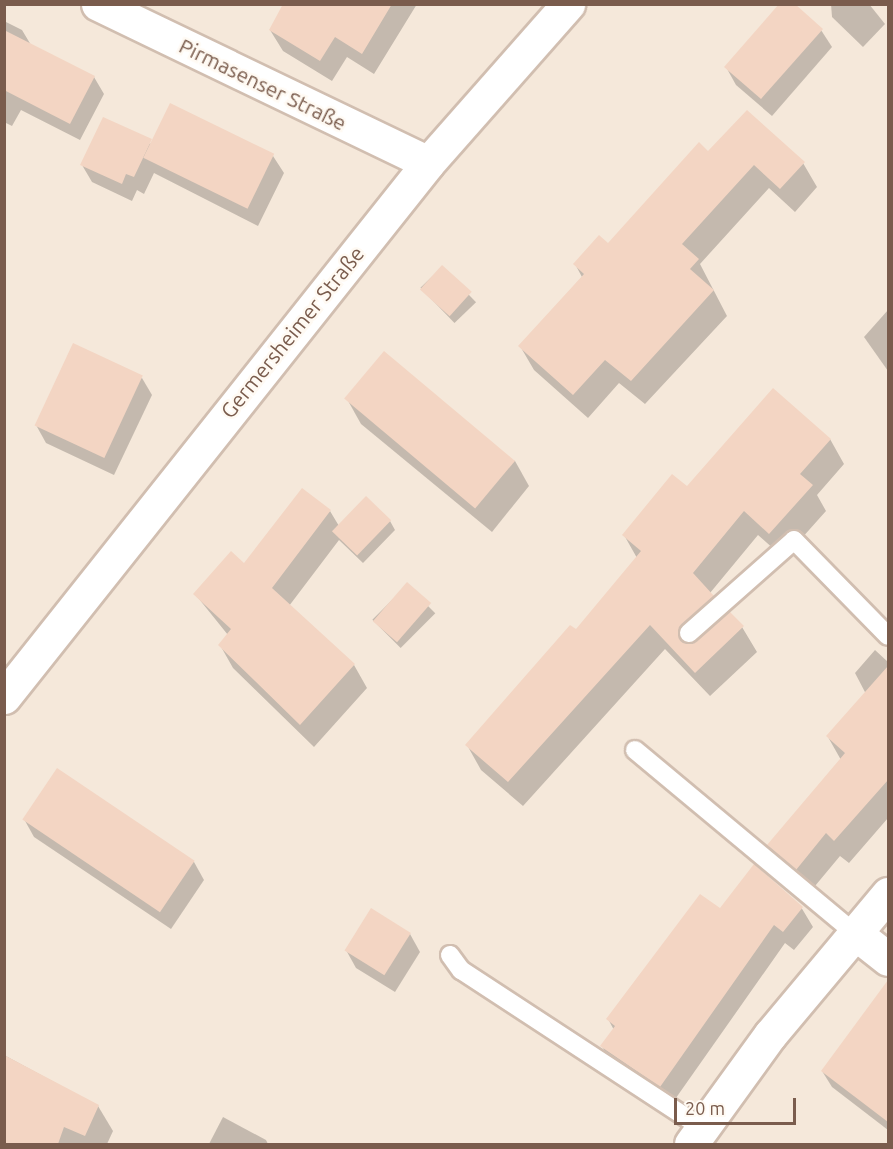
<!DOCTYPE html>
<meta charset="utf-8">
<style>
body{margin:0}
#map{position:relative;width:893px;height:1149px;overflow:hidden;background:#fdf6ec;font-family:Ubuntu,sans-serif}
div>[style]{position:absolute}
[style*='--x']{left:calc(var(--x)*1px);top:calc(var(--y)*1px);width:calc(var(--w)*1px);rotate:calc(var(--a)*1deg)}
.residential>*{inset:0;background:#f5e8da;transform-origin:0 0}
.shadow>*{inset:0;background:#0003;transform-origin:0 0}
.building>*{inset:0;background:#f3d5c3;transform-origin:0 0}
.roads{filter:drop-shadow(2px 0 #d1beb0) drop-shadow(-2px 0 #d1beb0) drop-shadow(0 2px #d1beb0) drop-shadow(0 -2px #d1beb0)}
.lane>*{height:18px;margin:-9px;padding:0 9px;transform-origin:9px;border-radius:9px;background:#fff}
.street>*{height:33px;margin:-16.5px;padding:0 16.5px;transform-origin:16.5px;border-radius:16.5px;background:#fff}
span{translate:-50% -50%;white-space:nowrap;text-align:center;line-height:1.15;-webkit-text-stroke:5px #fffaf3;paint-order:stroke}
.street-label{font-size:21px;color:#7a5c4d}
.frame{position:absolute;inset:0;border:6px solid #7a5c4d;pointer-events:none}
.scale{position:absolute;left:674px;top:1098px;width:122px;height:27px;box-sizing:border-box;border:3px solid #7a5c4d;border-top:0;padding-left:8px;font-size:18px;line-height:21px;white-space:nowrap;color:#7a5c4d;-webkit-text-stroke:4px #fffaf3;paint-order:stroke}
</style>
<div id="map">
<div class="residential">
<div style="left:5px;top:5px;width:883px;height:1139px"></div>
</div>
<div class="shadow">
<div style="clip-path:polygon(313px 4px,417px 4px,374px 74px,347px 57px,332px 81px,283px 51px,270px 30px)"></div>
<div style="clip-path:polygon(831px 4px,869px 4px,885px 24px,863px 47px,832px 17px)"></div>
<div style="clip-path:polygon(4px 21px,22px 30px,31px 45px,94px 77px,104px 94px,80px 140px,21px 110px,12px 126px,4px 122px)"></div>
<div style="clip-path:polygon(821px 30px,832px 47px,772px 116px,736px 85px,726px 67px)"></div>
<div style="clip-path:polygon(171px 105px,273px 156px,284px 173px,258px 226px,154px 173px,144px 194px,137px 190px,132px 201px,92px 182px,82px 165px,152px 143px)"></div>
<div style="clip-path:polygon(708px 153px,803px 163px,817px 187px,795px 212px,769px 188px,700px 264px,727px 316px,645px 404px,619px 383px,588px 418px,534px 370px,520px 346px,582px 277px,575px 264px,608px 245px)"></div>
<div style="left:442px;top:267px;width:49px;height:30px;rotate:46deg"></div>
<div style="clip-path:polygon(888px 310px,888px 371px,864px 337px)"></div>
<div style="clip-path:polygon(142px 378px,152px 395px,114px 475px,46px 443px,36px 425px)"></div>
<div style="clip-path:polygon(347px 399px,515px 461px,529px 486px,492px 532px,361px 424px)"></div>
<div style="clip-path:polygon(830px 439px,844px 464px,817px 495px,826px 511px,784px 558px,758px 535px,710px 593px,725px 618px,742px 627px,757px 652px,710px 696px,665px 649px,523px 806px,481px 770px,467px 745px,576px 632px,637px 558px,624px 535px,687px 488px)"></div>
<div style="clip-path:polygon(330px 511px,339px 526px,390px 521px,395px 530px,363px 563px,339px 540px,289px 606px,354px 665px,367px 688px,314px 747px,233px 668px,220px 645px,228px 635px,195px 594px)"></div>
<div style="left:407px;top:585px;width:40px;height:49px;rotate:45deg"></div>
<div style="clip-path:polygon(875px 650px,888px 662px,888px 818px,849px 863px,840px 856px,810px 892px,782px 869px,769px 845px,841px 760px,828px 737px,866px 694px,855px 673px)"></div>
<div style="clip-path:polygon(24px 819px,194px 862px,204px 880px,171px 929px,34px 837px)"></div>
<div style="clip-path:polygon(801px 907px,813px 927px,794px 950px,785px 943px,671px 1105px,613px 1066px,602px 1046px,614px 1030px,608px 1019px,720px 910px)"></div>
<div style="clip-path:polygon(371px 910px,410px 934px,420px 952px,395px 992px,356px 968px,346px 950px)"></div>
<div style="clip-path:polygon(882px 991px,888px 995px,888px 1130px,832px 1087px,822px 1071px)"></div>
<div style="clip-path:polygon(4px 1055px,98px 1106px,113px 1131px,107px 1144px,4px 1144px)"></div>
<div style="clip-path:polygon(223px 1117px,266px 1140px,268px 1144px,209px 1144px)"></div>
</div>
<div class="building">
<div style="clip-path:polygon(283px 4px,392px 4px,362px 54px,335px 37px,320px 61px,269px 30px)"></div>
<div style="clip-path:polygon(779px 4px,795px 4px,823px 29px,761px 99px,724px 67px)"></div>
<div style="clip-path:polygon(4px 30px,95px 76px,70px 124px,4px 90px)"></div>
<div style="left:170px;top:103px;width:116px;height:61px;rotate:26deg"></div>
<div style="clip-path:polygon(747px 110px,805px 162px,780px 189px,754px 165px,682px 244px,699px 259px,690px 269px,714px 290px,631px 381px,605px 360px,573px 395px,518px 346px,584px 274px,573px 264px,599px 235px,608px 243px,699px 142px,708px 151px)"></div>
<div style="clip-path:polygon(103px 117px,152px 139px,134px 177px,126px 174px,122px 184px,80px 165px)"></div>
<div style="left:442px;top:265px;width:40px;height:33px;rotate:42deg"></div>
<div style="left:73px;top:343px;width:77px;height:91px;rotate:25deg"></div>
<div style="left:384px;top:351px;width:171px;height:62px;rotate:40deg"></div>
<div style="clip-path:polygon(773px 388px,831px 439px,800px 474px,813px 485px,769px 534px,744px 511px,693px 573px,714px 596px,682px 625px,678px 635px,692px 644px,730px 612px,744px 626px,695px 673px,650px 625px,508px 782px,465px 745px,570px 625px,576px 629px,641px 551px,622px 535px,672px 474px,687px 486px)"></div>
<div style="clip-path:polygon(302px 488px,331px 510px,272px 588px,355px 664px,300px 725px,218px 645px,231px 629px,193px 594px,231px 551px,244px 563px)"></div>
<div style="left:366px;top:496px;width:35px;height:49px;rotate:44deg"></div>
<div style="left:407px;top:582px;width:32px;height:52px;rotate:41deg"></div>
<div style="clip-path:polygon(888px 666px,888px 780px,834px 841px,826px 833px,796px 870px,767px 845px,845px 753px,826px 736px)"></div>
<div style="left:57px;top:768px;width:166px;height:62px;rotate:34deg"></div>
<div style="clip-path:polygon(754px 864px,803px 907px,783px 932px,774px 925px,660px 1087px,600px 1046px,615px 1026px,606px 1019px,700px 894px,720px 908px)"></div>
<div style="left:371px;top:908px;width:47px;height:50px;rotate:32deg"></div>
<div style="clip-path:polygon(888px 980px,888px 1122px,821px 1071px)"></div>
<div style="clip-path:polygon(4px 1055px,99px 1105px,85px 1136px,64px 1127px,58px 1144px,4px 1144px)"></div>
</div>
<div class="roads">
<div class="lane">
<div style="--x:689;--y:633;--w:140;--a:-41.5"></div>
<div style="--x:794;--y:540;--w:134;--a:45.6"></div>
<div style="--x:635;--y:750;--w:286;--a:39.8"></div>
<div style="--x:450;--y:955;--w:19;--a:54"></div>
<div style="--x:461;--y:970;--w:288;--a:33.2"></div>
</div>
<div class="street">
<div style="--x:98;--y:4;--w:366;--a:25.7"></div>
<div style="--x:4;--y:697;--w:682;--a:-51.55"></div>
<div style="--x:428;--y:163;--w:212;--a:-48.6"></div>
<div style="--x:855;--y:933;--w:42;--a:38.2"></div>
<div style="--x:691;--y:1144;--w:135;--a:-54.1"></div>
<div style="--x:770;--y:1035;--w:184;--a:-50.1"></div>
</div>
</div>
<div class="street-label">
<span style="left:263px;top:84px;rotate:26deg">Pirmasenser Straße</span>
<span style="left:292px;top:332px;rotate:-51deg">Germersheimer Straße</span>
</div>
<div class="frame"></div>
<div class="scale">20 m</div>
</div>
